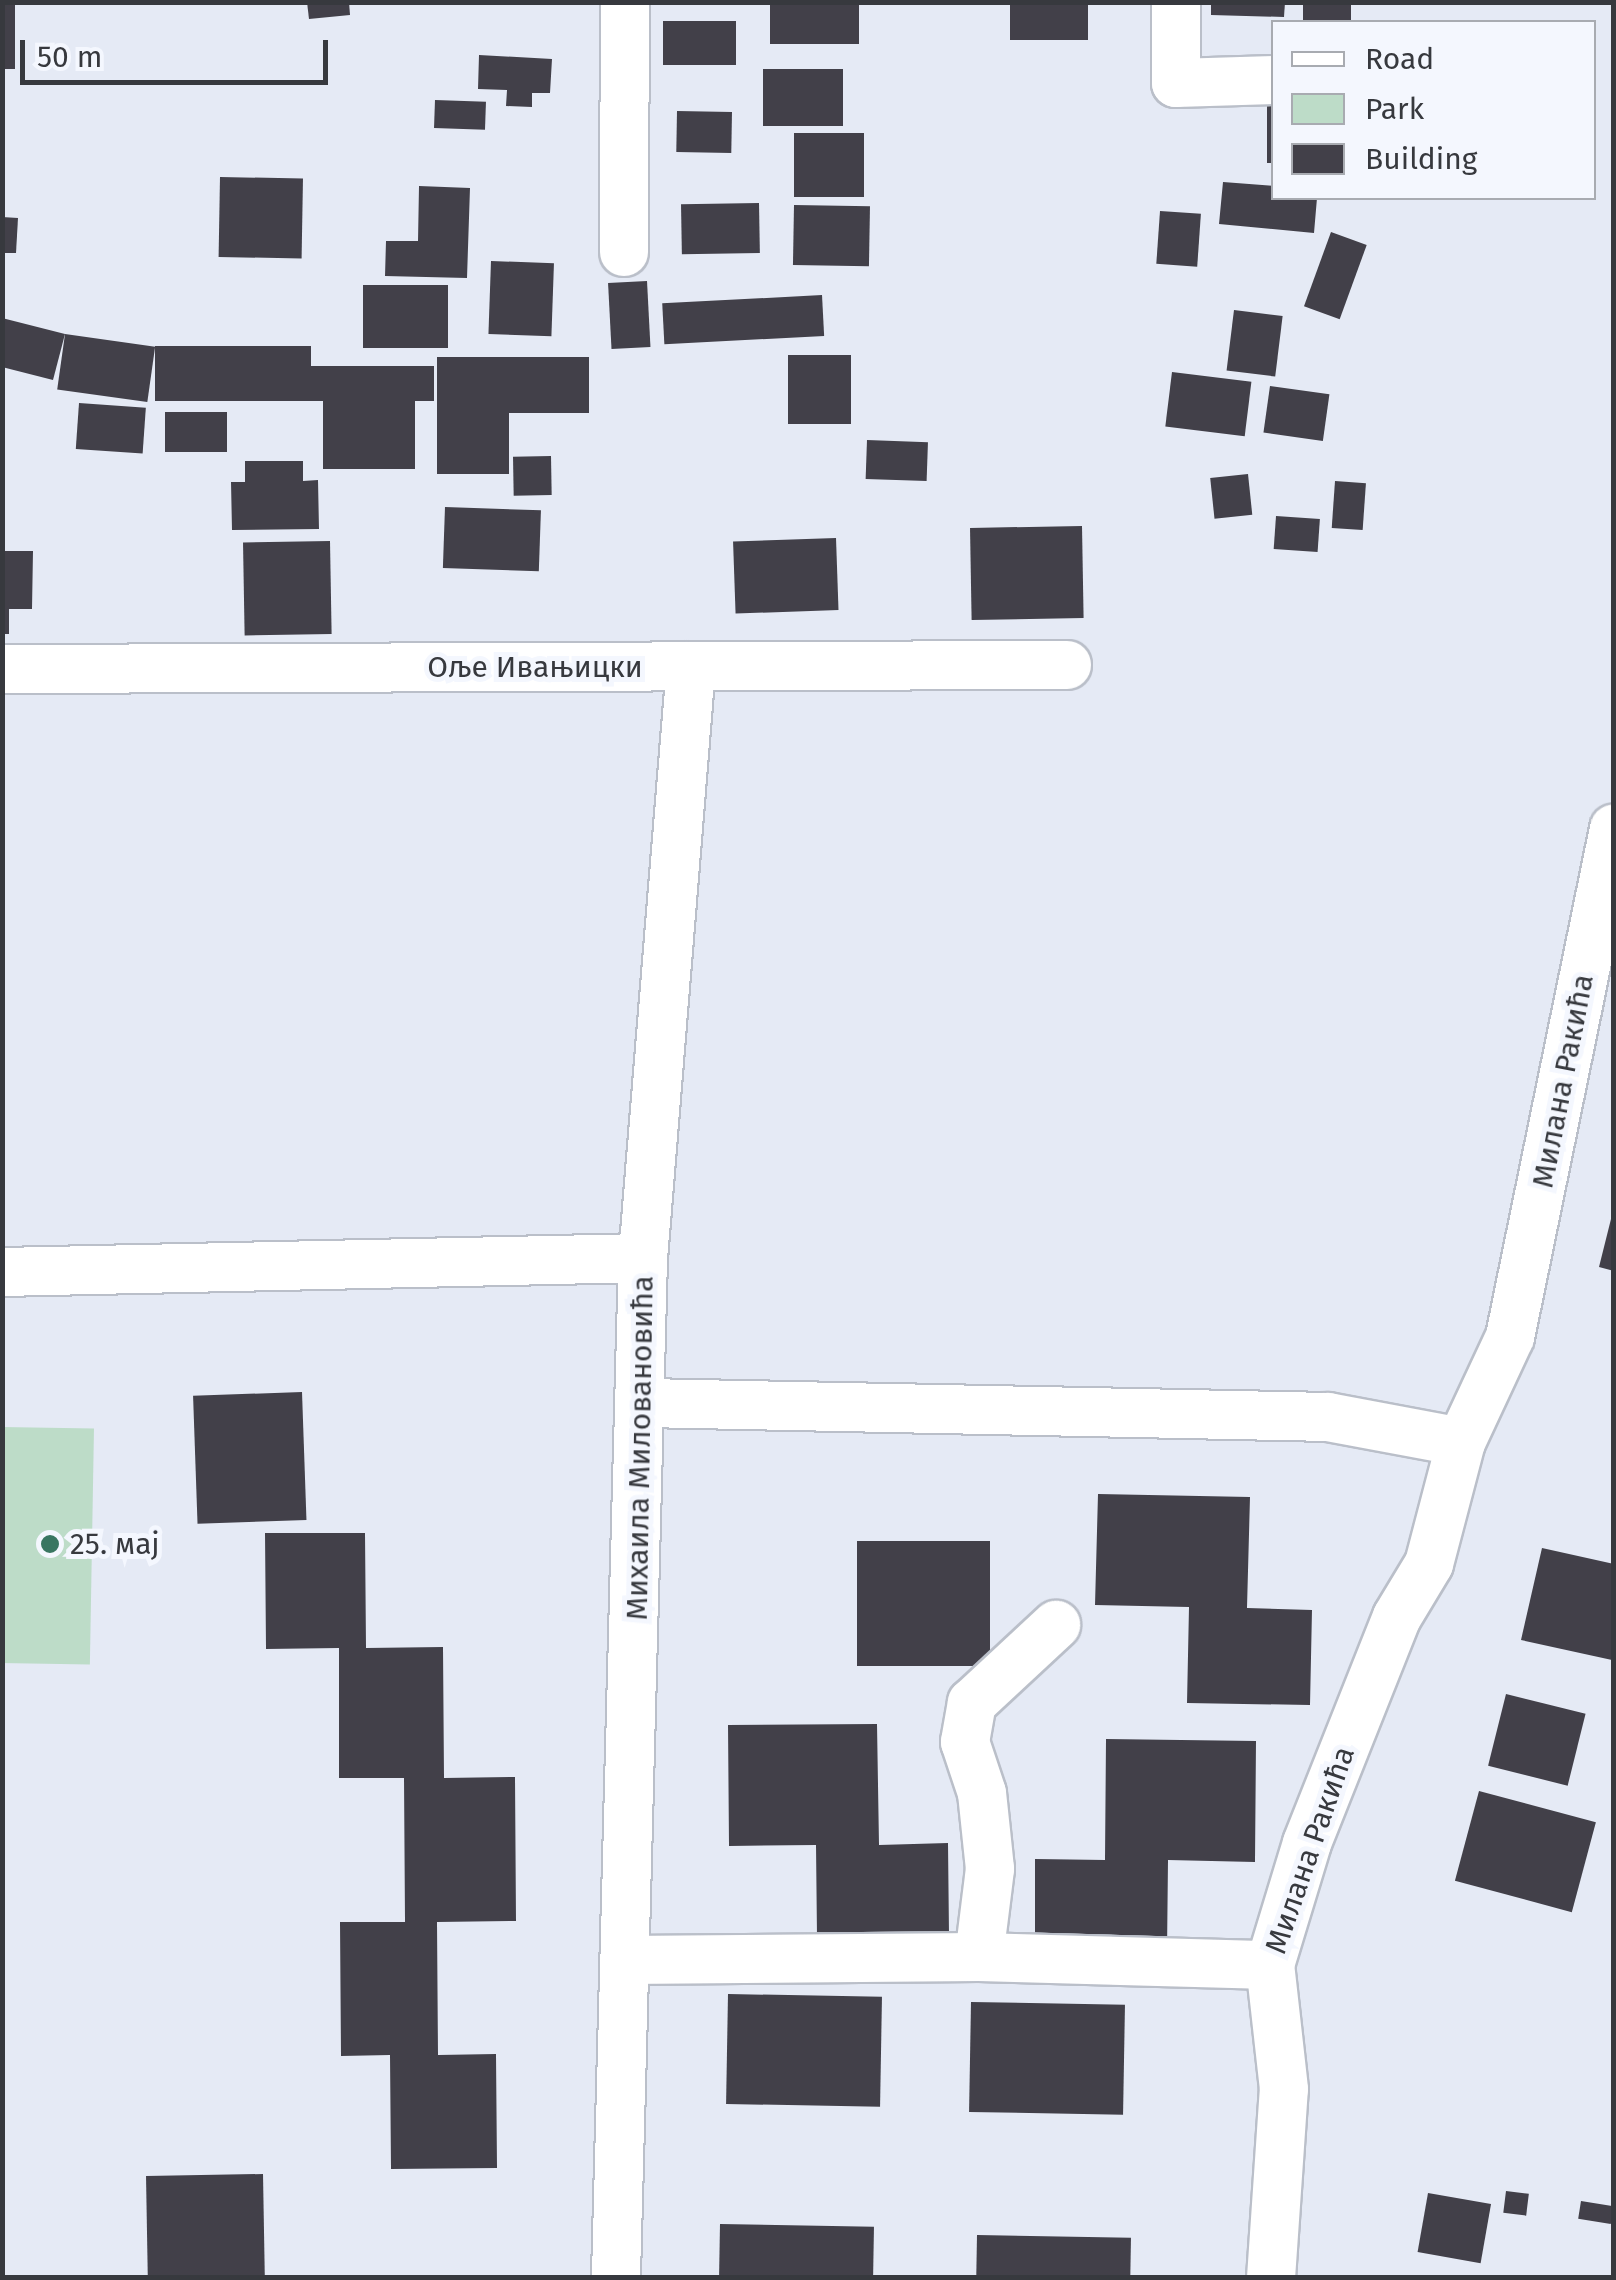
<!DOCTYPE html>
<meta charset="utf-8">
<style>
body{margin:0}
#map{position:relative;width:1616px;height:2280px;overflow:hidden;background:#e5eaf5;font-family:"Fira Sans",sans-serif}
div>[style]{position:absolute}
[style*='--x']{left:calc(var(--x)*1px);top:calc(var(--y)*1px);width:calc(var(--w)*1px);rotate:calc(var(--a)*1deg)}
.green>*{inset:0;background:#bddcc8;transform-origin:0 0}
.building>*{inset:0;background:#424049;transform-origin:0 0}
.roads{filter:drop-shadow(2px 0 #babfc9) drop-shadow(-2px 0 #babfc9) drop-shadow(0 2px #babfc9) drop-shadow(0 -2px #babfc9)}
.minor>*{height:48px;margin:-24px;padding:0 24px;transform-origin:24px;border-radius:24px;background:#fff}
.dots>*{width:28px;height:28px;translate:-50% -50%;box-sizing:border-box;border:5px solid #f4f7fe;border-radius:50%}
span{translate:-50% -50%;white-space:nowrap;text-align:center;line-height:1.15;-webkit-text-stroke:10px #f4f7fe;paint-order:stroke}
.street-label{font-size:30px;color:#37393e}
.poi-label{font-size:30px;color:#37393e}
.left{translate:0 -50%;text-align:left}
.frame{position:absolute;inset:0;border:5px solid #37393e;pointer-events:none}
.legend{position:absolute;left:1271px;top:20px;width:325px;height:180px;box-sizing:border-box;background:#f4f7fe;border:2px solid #a8abb1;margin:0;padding:12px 18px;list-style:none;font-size:30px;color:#37393e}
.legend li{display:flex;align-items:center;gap:20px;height:50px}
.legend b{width:50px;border:2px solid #a8abb1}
.scale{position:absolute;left:20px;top:40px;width:308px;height:45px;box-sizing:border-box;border:5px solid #37393e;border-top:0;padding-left:12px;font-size:30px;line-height:35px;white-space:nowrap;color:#37393e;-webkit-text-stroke:8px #f4f7fe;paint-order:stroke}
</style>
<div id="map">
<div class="green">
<div style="left:2px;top:1427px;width:92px;height:236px;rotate:1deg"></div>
</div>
<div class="building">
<div style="left:2px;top:2px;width:13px;height:67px"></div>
<div style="clip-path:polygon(307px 2px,349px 2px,350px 15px,309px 19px)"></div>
<div style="left:770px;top:2px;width:89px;height:42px"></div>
<div style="left:1010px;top:2px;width:78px;height:38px"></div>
<div style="clip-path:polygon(1211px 2px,1285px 2px,1284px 17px,1211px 15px)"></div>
<div style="left:1303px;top:2px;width:48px;height:20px"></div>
<div style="left:663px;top:21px;width:73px;height:44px"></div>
<div style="clip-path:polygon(479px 55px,552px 59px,550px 93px,532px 93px,532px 107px,506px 106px,507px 90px,478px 89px)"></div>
<div style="left:843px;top:69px;width:57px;height:80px;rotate:90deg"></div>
<div style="left:1267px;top:90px;width:7px;height:73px"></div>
<div style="left:435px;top:100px;width:51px;height:28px;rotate:2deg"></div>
<div style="left:677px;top:111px;width:55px;height:41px;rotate:1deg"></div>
<div style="left:794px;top:133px;width:70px;height:64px"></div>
<div style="left:220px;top:177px;width:83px;height:80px;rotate:1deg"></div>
<div style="clip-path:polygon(1223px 182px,1274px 186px,1274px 198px,1317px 198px,1314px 233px,1219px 224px)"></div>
<div style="clip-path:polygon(419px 186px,470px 188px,467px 278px,385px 276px,386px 241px,418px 241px)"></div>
<div style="left:759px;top:203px;width:50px;height:78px;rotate:89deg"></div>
<div style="left:794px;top:205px;width:76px;height:60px;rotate:1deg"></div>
<div style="left:1160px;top:211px;width:41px;height:53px;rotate:4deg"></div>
<div style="clip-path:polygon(2px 217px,18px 218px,16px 253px,2px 253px)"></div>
<div style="left:1331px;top:232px;width:38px;height:79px;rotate:20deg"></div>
<div style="left:491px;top:261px;width:63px;height:73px;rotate:2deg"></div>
<div style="left:647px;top:281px;width:66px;height:39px;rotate:87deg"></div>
<div style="left:363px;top:285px;width:85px;height:63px"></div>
<div style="left:822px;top:295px;width:41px;height:160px;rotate:87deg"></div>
<div style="left:1234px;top:310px;width:49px;height:61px;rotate:7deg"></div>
<div style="clip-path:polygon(2px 318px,65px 334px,53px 380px,2px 367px)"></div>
<div style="left:65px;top:334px;width:91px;height:56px;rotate:8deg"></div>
<div style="clip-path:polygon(155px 346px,311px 346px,311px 366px,434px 366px,434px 401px,415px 401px,415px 469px,323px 469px,323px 401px,155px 401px)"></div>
<div style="left:788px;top:355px;width:63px;height:69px"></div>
<div style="clip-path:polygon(437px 357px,589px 357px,589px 413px,509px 413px,509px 474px,437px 474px)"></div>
<div style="left:1172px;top:372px;width:80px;height:55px;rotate:7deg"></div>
<div style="left:1270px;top:386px;width:60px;height:47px;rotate:8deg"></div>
<div style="left:79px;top:403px;width:67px;height:46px;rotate:4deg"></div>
<div style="left:227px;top:412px;width:40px;height:62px;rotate:90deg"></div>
<div style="left:867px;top:440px;width:61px;height:39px;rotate:2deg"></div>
<div style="left:551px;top:456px;width:39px;height:38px;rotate:89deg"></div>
<div style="clip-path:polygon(245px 461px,303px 461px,303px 481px,318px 480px,319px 529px,232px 530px,231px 482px,245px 482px)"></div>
<div style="left:1248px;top:474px;width:41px;height:38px;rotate:84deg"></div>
<div style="left:1335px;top:481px;width:31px;height:47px;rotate:4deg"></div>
<div style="left:445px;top:507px;width:96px;height:61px;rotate:2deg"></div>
<div style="left:1276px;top:516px;width:44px;height:33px;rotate:4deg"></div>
<div style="left:1082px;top:526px;width:92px;height:112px;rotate:89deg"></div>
<div style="left:836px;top:538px;width:72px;height:103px;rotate:88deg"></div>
<div style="left:330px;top:541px;width:93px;height:87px;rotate:89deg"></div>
<div style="clip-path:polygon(2px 551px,33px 551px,32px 609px,9px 609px,9px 634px,2px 634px)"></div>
<div style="clip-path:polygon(1612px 1215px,1614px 1215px,1614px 1271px,1599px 1267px)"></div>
<div style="left:302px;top:1392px;width:128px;height:109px;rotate:88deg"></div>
<div style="clip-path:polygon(1098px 1494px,1250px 1497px,1247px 1608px,1312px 1610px,1310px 1705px,1187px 1703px,1189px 1607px,1095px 1605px)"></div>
<div style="clip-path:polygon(265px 1533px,365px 1533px,366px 1648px,443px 1647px,444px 1778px,515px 1777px,516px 1921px,437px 1922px,438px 2055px,496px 2054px,497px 2168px,391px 2169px,390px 2055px,341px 2056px,340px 1922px,405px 1922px,404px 1778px,339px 1778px,339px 1648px,266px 1649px)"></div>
<div style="left:990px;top:1541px;width:125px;height:133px;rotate:90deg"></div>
<div style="clip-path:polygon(1542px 1548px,1614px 1564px,1612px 1660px,1521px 1640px)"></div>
<div style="left:1506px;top:1694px;width:82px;height:74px;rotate:14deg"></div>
<div style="clip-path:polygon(877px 1724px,879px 1845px,948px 1843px,949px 1935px,817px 1937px,816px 1845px,729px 1846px,728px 1725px)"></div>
<div style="clip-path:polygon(1106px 1739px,1256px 1741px,1255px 1862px,1168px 1860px,1167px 1952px,1035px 1950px,1035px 1859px,1105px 1860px)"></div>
<div style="left:1479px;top:1791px;width:121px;height:93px;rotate:15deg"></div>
<div style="left:728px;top:1994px;width:154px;height:110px;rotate:1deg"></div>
<div style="left:971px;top:2002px;width:154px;height:110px;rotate:1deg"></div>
<div style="left:263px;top:2174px;width:104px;height:117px;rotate:89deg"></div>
<div style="left:1506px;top:2191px;width:23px;height:22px;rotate:7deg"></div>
<div style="left:1428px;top:2193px;width:64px;height:60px;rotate:10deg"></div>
<div style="left:1581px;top:2201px;width:33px;height:18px;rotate:9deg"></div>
<div style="left:720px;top:2224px;width:154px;height:54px;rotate:1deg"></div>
<div style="left:977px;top:2235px;width:154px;height:43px;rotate:1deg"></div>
</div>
<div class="roads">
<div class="minor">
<div style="--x:1176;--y:2;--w:81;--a:90"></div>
<div style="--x:1176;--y:83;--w:98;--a:-1.8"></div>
<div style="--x:624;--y:252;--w:250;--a:-89.8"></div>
<div style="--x:2;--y:669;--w:1065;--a:-0.22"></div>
<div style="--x:643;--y:1258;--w:594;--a:-85.36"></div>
<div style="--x:2;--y:1272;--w:641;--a:-1.25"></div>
<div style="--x:643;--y:1258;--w:1020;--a:91.52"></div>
<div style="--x:645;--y:1403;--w:683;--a:1.17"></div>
<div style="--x:1328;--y:1417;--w:135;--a:10.6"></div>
<div style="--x:979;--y:1957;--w:89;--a:-82.9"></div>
<div style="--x:990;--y:1869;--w:76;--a:-96"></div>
<div style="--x:982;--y:1793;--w:54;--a:-108.4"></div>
<div style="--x:965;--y:1742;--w:40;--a:-80"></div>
<div style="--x:972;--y:1703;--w:115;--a:-42.9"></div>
<div style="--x:626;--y:1960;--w:353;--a:-0.5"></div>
<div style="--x:979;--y:1957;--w:291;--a:1.6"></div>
<div style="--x:1271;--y:2278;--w:189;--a:-86.1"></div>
<div style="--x:1284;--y:2089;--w:125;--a:-96.4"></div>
<div style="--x:1270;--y:1965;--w:127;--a:-73.1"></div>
<div style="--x:1307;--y:1843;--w:243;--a:-68.3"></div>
<div style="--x:1397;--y:1617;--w:62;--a:-58.9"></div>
<div style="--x:1429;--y:1564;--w:126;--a:-75.3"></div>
<div style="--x:1461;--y:1442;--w:116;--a:-65"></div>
<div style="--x:1510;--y:1337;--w:519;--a:-78.43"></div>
</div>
</div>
<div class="dots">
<div style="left:50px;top:1544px;background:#397661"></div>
</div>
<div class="street-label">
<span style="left:535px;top:667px">Оље Ивањицки</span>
<span style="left:1563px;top:1081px;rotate:-79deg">Милана Ракића</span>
<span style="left:640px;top:1448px;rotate:-89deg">Михаила Миловановића</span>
<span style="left:1310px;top:1850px;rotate:-71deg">Милана Ракића</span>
</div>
<div class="poi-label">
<span class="left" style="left:70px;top:1544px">25. мај</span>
</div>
<div class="frame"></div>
<ul class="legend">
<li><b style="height:12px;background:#fff"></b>Road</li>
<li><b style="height:28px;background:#bddcc8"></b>Park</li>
<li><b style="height:28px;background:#424049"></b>Building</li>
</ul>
<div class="scale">50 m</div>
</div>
